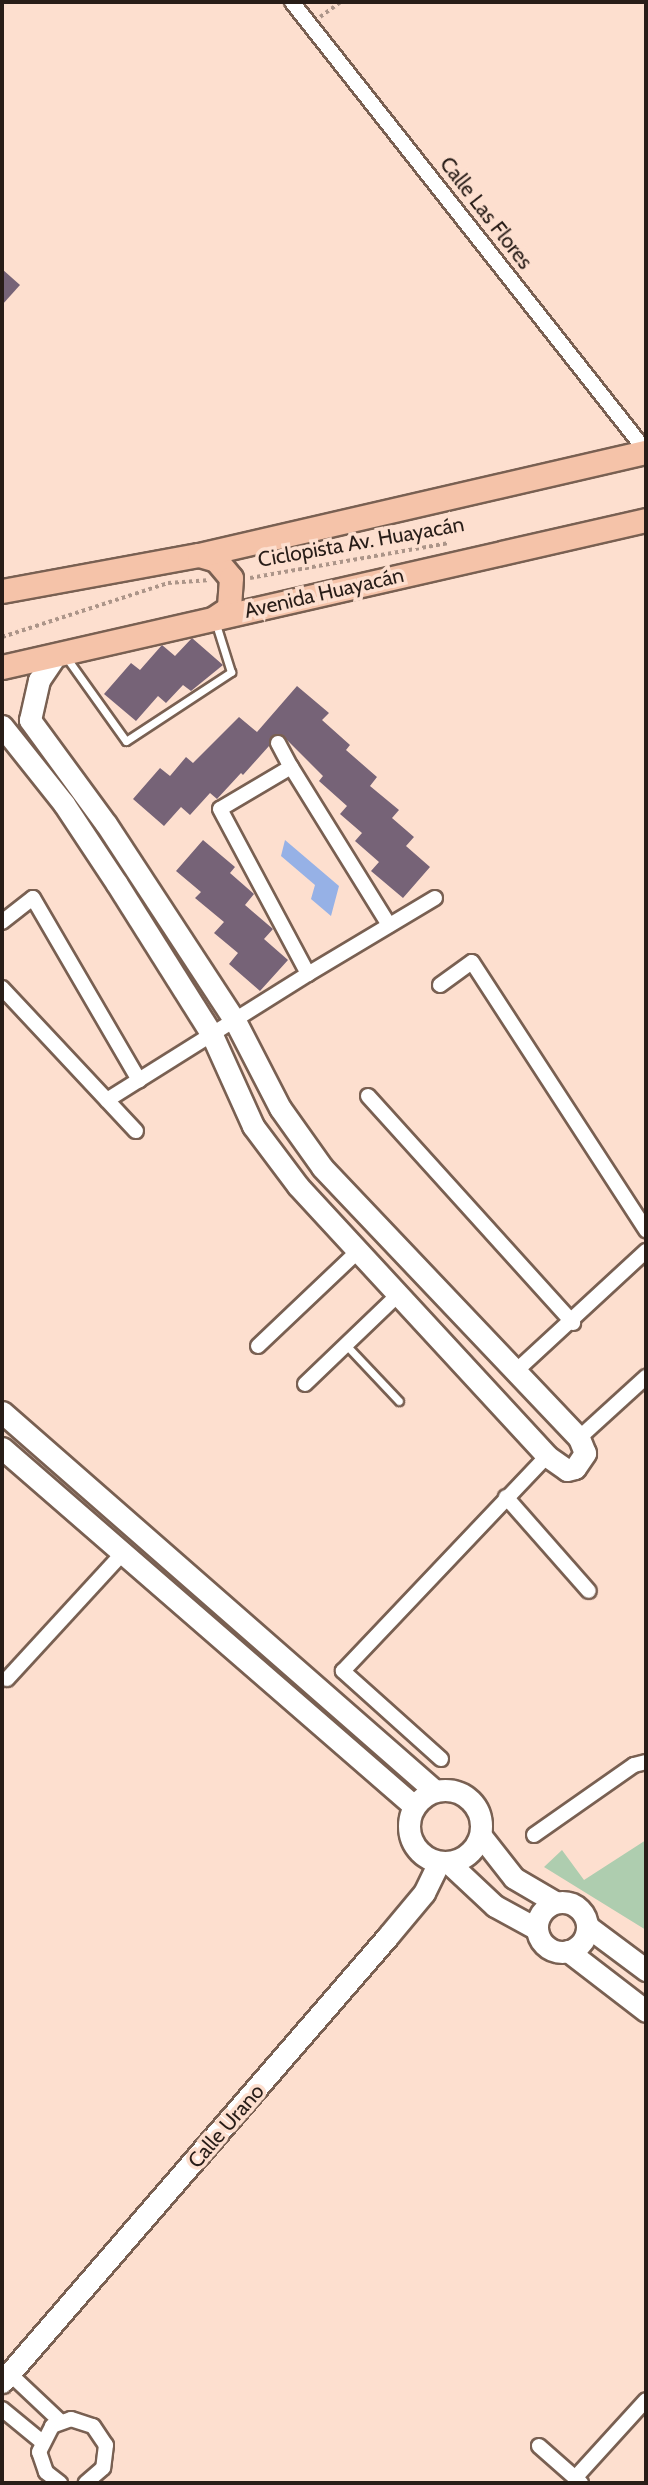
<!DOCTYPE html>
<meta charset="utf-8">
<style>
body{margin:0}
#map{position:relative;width:648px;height:2485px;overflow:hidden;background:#fddfcf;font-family:Cabin,sans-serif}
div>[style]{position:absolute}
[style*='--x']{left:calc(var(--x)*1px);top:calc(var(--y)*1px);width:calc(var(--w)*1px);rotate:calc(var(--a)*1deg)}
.green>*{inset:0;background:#aecdaf}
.water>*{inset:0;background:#96b1e6}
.building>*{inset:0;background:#766377}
.path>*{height:3.5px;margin-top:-1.75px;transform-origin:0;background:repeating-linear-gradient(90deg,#ac9589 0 3.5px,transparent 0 7px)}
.roads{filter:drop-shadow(2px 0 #796052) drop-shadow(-2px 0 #796052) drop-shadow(0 2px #796052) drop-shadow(0 -2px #796052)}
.lane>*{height:7px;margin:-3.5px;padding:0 3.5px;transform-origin:3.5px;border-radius:3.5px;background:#fff}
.street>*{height:14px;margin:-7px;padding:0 7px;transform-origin:7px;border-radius:7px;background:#fff}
.secondary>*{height:21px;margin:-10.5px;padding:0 10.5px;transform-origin:10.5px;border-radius:10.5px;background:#fff}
.secondary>.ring{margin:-10.5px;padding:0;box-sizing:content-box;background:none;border:21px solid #fff;border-radius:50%}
.primary>*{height:23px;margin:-11.5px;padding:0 11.5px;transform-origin:11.5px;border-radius:11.5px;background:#f5c3a9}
span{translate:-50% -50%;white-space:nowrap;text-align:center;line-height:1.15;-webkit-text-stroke:7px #fddfcf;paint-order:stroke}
.street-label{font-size:21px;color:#281d18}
.frame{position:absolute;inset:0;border:4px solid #281d18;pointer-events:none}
</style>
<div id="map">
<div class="green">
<div style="clip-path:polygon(646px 1840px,646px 1930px,544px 1867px,562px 1850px,584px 1880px)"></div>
</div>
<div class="water">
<div style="clip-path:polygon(285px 840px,339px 886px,331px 916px,311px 899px,315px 885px,281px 856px)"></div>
</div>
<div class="building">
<div style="clip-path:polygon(2px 269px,20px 285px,2px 305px)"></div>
<div style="clip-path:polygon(192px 638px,223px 665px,191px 691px,183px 685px,166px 703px,158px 696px,136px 721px,104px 694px,131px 663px,140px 670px,162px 645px,175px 656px)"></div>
<div style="clip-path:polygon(297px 686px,329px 713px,322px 720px,350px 745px,346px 750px,377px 777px,370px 786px,399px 810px,392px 818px,414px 837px,406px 846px,430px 867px,403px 898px,371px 871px,379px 862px,355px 841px,362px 833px,340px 814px,347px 806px,319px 781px,323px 776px,282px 735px,273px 735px,269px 746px,243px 775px,241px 773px,217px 799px,210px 793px,190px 815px,181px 807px,164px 826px,133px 799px,160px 768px,170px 776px,186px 757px,193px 763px,239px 717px,257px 732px)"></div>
<div style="clip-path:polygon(203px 840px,235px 867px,230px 873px,254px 894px,245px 905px,273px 929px,264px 939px,288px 960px,260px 991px,229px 964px,238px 953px,214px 933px,224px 922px,195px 898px,201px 892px,176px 871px)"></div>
</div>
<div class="path">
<div style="--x:320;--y:17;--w:26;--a:-36"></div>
<div style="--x:250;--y:578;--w:202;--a:-10"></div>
<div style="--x:2;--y:637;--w:175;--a:-18"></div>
<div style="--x:168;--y:583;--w:39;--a:-4"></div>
</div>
<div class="roads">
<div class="lane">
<div style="--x:66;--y:657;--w:103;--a:54.5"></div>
<div style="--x:126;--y:741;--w:126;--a:-33.3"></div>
<div style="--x:231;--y:672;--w:53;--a:-107.4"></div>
<div style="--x:346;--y:1345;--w:77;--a:46.6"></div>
</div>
<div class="street">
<div style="--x:292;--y:2;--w:572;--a:51.75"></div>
<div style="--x:278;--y:743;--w:27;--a:62"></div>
<div style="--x:2;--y:922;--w:39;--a:-38"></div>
<div style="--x:33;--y:898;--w:211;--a:59.8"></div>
<div style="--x:389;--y:925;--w:186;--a:-121.8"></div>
<div style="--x:291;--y:767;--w:82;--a:149.4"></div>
<div style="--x:220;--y:809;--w:187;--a:61.9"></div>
<div style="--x:308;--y:974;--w:148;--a:-30.9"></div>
<div style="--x:440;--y:985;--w:39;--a:-36"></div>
<div style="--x:472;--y:962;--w:320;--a:57"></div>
<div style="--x:2;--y:988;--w:196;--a:46.9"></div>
<div style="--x:368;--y:1096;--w:306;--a:47.9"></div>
<div style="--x:107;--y:1100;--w:237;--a:-32.1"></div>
<div style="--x:258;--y:1346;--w:139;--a:-43.5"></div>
<div style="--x:517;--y:1370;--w:176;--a:-42.7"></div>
<div style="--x:305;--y:1384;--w:130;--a:-43.8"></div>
<div style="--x:579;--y:1438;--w:91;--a:-42.3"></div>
<div style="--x:506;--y:1497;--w:125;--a:48.6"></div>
<div style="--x:7;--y:1679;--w:171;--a:-47.4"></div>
<div style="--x:441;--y:1759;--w:132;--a:-138.1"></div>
<div style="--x:343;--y:1671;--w:296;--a:-46.5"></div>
<div style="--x:534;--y:1835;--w:122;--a:-35"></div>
<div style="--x:634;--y:1765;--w:12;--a:-14"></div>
<div style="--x:9;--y:2373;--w:70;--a:43.3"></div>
<div style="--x:2;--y:2409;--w:50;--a:39.4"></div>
<div style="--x:539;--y:2446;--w:56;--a:41.4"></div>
<div style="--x:575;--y:2478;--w:105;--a:-47.7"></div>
<div style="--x:60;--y:2483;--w:18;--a:-142"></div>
<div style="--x:46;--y:2472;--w:21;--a:-109"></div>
<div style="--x:39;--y:2452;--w:29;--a:-63"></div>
<div style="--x:52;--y:2426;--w:20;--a:-20"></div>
<div style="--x:71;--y:2419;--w:23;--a:18"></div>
<div style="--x:93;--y:2426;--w:23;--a:56"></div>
<div style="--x:106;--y:2445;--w:23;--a:97"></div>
<div style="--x:103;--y:2468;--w:23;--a:139"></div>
</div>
<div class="secondary">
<div style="--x:2;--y:726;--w:100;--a:51.5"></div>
<div style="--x:64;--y:804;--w:96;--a:56.5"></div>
<div style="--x:117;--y:884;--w:178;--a:57.8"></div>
<div style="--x:212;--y:1035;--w:100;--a:65.7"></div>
<div style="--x:253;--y:1126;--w:75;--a:53.1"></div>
<div style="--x:298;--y:1186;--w:367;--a:47.3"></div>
<div style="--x:547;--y:1456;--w:24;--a:35"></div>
<div style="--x:567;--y:1470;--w:8;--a:-14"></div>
<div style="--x:575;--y:1468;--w:18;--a:-56"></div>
<div style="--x:585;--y:1453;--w:16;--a:-112"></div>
<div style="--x:579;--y:1438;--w:373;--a:-133.5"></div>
<div style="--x:322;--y:1167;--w:72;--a:-125.4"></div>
<div style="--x:280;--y:1108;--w:98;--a:-117.3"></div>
<div style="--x:235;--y:1021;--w:235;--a:-123.2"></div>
<div style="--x:106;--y:824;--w:129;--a:-126.2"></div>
<div style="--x:30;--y:720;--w:41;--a:-77.3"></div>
<div style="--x:39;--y:680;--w:27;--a:-56"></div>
<div style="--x:2;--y:1412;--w:575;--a:41.2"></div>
<div style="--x:2;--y:1448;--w:546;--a:40.99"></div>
<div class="ring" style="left:409px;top:1790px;width:51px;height:51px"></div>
<div style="--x:481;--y:1836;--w:53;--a:51.8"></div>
<div style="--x:514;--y:1878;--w:48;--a:30.3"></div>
<div style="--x:449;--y:1863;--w:63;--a:43.1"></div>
<div style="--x:495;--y:1906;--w:48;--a:28.7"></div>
<div class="ring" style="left:537px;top:1902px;width:29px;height:29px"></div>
<div style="--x:587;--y:1926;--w:74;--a:36.7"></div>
<div style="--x:568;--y:1951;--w:98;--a:37.6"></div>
<div style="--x:2;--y:2382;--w:590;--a:-49.12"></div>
<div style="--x:388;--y:1936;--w:56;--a:-50.1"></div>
<div style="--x:424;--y:1893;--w:34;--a:-64"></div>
</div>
<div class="primary">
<div style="--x:199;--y:555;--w:18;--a:16"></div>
<div style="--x:216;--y:560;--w:23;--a:50"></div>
<div style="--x:231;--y:578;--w:30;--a:94"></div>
<div style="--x:229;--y:608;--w:18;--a:146"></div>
<div style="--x:2;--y:591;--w:200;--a:-10.4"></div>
<div style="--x:199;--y:555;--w:459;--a:-13"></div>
<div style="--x:2;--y:667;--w:661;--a:-12.86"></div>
</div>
</div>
<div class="street-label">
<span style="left:486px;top:213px;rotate:52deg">Calle Las Flores</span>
<span style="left:361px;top:542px;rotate:-10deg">Ciclopista Av. Huayacán</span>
<span style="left:324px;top:593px;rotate:-13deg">Avenida Huayacán</span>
<span style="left:226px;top:2126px;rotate:-49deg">Calle Urano</span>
</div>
<div class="frame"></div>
</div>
